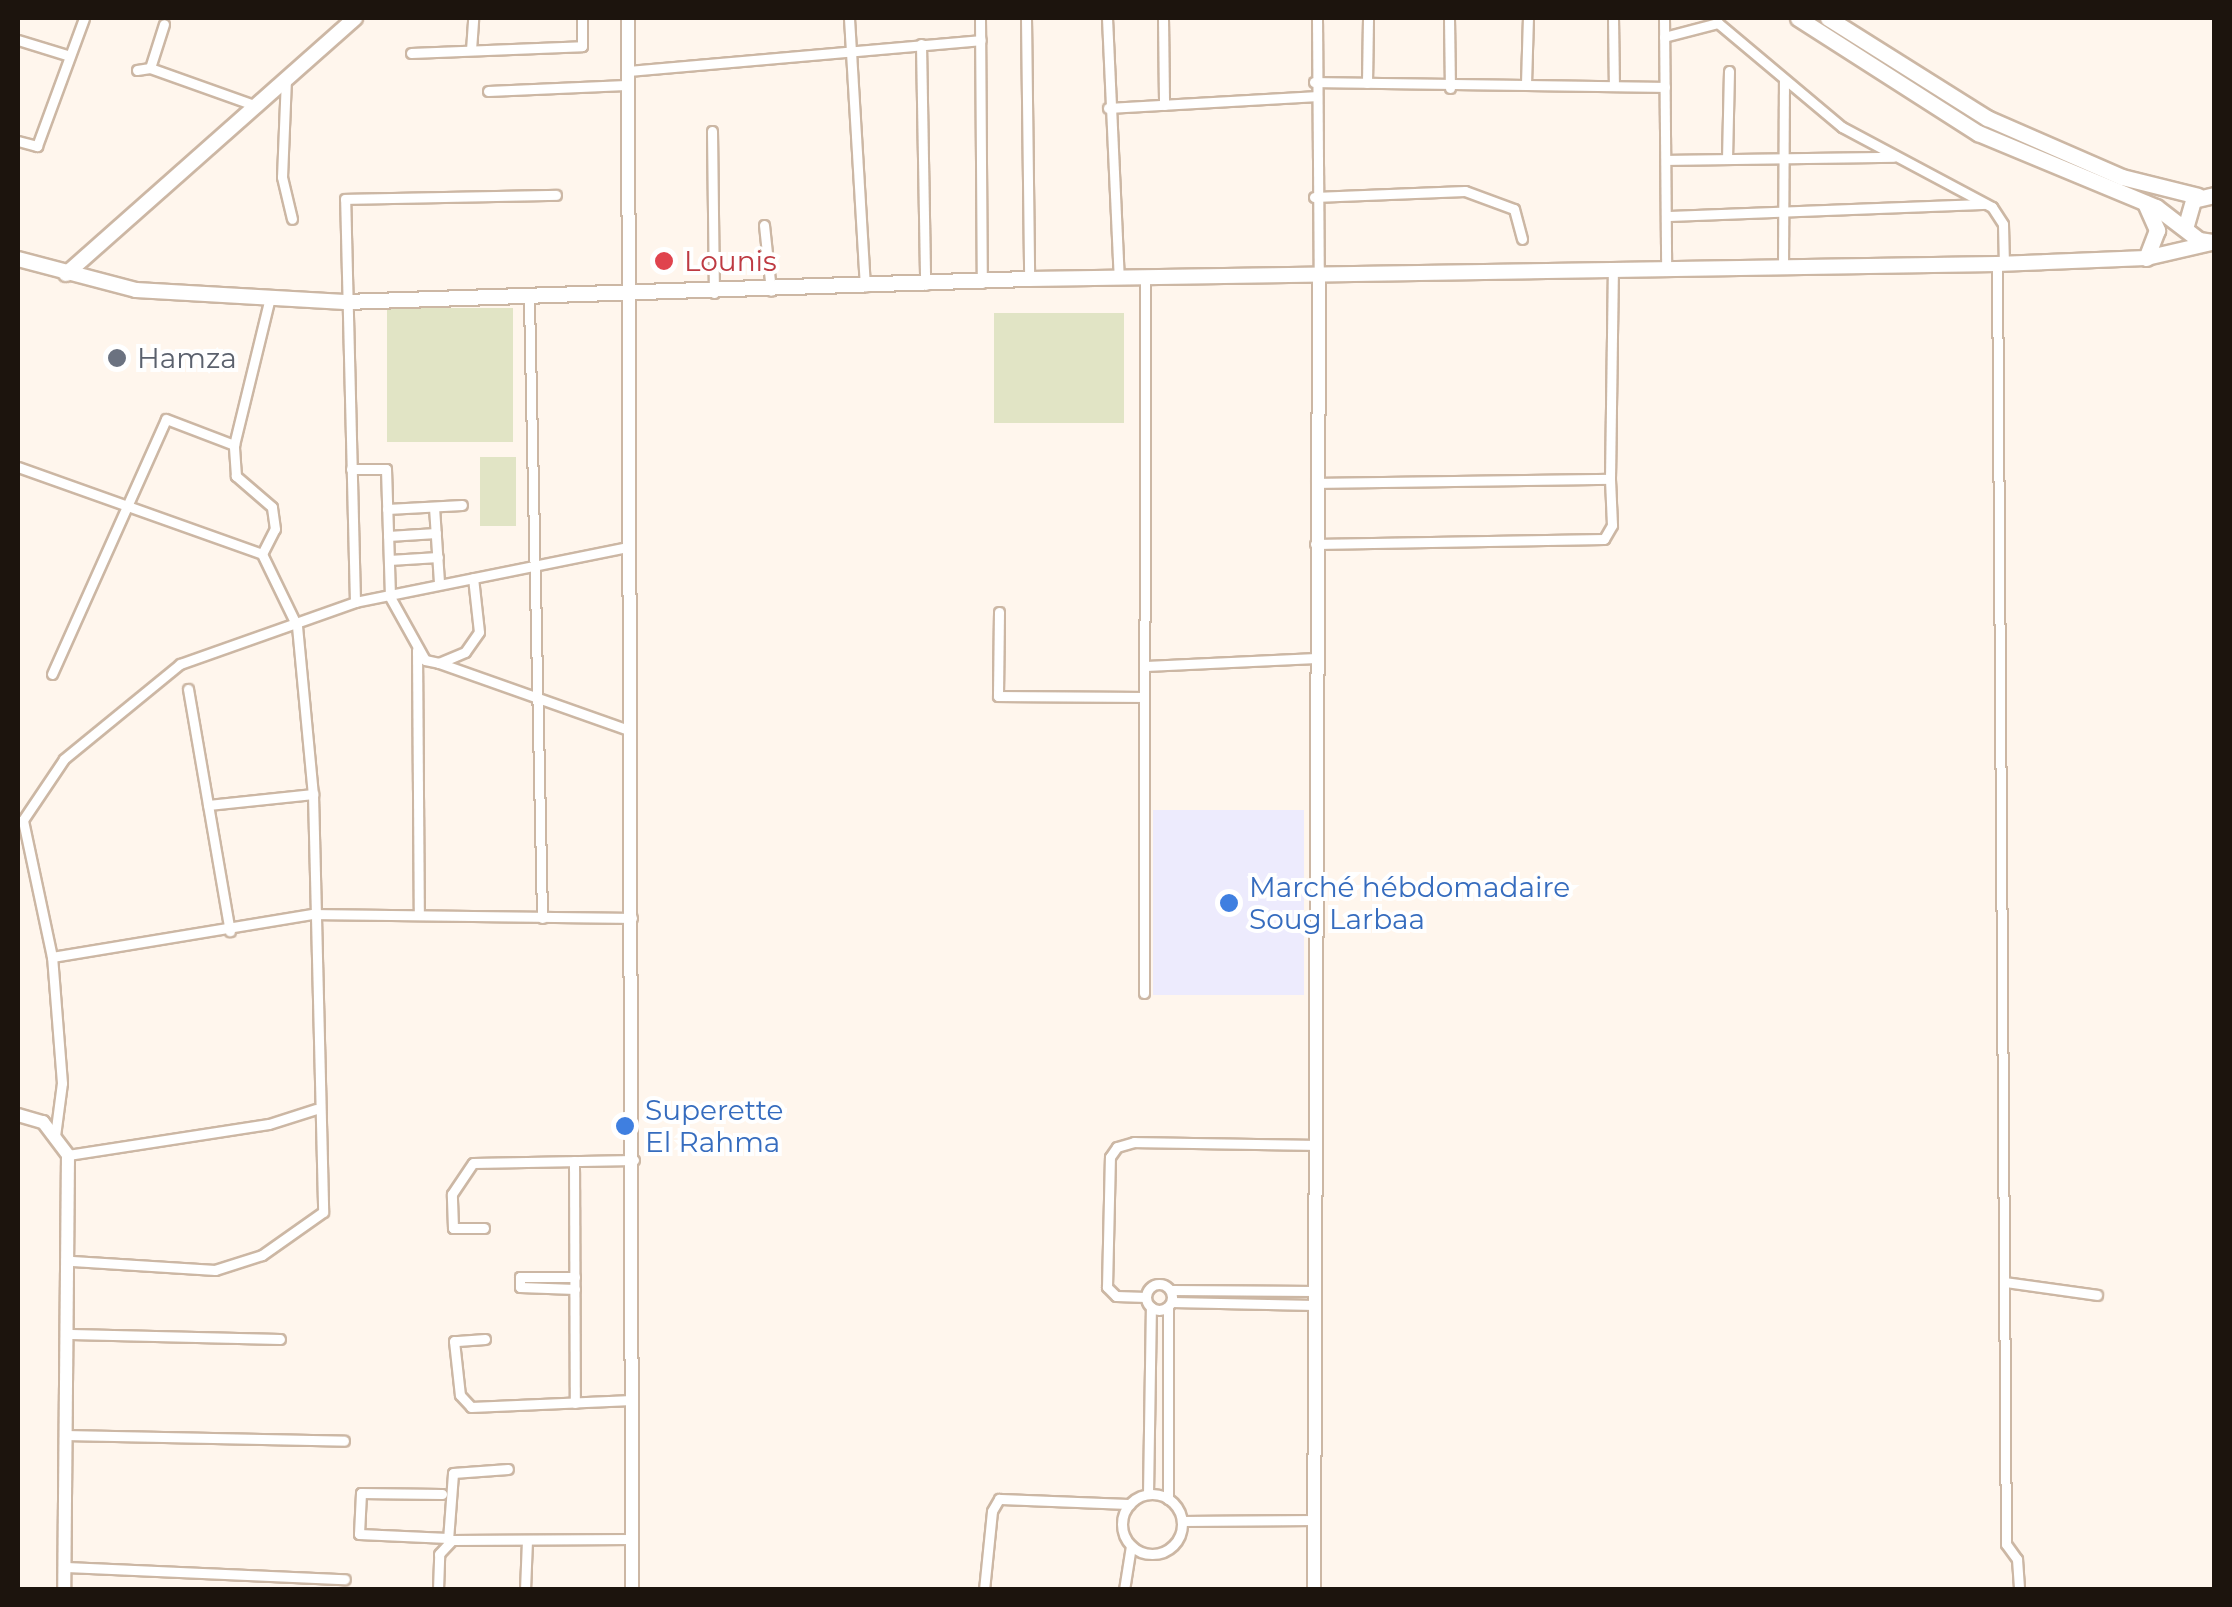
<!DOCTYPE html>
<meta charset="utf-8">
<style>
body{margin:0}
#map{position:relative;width:2232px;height:1607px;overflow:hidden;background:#fff6ed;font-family:Montserrat,sans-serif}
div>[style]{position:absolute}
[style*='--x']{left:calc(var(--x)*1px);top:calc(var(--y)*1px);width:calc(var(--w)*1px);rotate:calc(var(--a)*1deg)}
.commercial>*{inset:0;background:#edebfd;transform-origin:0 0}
.green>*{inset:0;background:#e1e4c5;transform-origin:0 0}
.roads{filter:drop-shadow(2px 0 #ccb7a4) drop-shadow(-2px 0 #ccb7a4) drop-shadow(0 2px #ccb7a4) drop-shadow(0 -2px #ccb7a4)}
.street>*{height:9px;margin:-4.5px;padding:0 4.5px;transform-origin:4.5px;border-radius:4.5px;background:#fff}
.street>.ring{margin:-4.5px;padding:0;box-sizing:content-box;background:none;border:9px solid #fff;border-radius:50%}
.secondary>*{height:12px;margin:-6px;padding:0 6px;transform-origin:6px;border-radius:6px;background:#fff}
.primary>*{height:14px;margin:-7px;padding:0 7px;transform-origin:7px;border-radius:7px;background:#fff}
.highway>*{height:15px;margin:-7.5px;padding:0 7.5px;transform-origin:7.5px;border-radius:7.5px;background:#fff}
.dots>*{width:28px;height:28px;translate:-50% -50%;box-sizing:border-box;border:5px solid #fff;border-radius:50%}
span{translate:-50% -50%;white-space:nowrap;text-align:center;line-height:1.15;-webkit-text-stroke:8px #fff;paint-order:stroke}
.health-label{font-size:28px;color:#be3a42}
.left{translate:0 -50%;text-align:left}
.worship-label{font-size:28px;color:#5b616d}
.shop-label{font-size:28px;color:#366cbe}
.frame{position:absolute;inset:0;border:20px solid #1c140d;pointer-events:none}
</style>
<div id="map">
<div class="commercial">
<div style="left:1304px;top:810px;width:185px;height:151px;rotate:90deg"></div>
</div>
<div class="green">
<div style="left:387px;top:308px;width:126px;height:134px"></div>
<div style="left:994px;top:313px;width:130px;height:110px"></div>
<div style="left:480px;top:457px;width:36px;height:69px"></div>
</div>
<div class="roads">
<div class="street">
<div style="--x:849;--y:18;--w:269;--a:86.6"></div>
<div style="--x:980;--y:18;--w:265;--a:89.6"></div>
<div style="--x:1026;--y:18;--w:261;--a:89.3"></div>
<div style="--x:1107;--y:18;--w:260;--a:87.4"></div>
<div style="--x:1163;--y:18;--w:87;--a:89.3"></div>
<div style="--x:1317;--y:18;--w:255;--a:89.6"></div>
<div style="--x:1449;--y:18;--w:70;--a:89.2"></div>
<div style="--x:1613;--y:18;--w:68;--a:89.2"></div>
<div style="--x:1664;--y:18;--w:249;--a:89.5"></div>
<div style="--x:1664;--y:37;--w:56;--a:-14.5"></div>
<div style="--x:1718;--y:23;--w:162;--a:40"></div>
<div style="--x:1842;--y:127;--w:170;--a:28.1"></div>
<div style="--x:1992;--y:207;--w:20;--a:57"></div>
<div style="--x:2003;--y:224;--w:40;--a:88.6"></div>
<div style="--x:18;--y:40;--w:54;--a:17.1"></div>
<div style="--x:921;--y:44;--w:241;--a:89"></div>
<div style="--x:471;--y:50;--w:32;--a:-86"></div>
<div style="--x:411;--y:53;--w:171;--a:-2.3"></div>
<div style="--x:582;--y:46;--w:28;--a:-90"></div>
<div style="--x:150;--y:68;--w:46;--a:-72.3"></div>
<div style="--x:137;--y:70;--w:13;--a:-9"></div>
<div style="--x:150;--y:68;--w:114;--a:19.6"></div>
<div style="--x:627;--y:71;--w:355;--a:-5"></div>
<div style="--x:286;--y:78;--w:99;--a:92.3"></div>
<div style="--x:282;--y:177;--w:43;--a:76.6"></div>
<div style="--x:1314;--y:82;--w:351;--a:0.8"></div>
<div style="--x:1367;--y:83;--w:65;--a:-89.1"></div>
<div style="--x:1526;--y:84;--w:66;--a:-88.3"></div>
<div style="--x:488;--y:91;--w:138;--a:-2.5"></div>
<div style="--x:1108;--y:108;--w:206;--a:-3.3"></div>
<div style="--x:712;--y:131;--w:162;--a:89.3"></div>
<div style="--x:18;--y:141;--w:20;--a:15"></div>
<div style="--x:37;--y:146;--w:136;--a:-69.8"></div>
<div style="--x:1727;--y:159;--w:88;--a:-88.7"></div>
<div style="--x:1666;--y:160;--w:227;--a:-0.8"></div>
<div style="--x:1314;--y:197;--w:151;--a:-2.3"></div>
<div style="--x:1465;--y:191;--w:52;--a:20.2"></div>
<div style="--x:1514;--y:209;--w:31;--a:75"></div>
<div style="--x:1667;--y:216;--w:317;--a:-2.2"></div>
<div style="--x:764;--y:225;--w:66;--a:83.9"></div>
<div style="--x:1997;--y:264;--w:1280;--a:89.6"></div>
<div style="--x:2006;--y:1544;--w:19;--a:54"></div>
<div style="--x:2017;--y:1559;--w:31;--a:86"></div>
<div style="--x:1783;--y:268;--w:187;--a:-89.7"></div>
<div style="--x:529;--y:300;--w:618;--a:88.79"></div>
<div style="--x:18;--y:467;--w:259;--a:19.6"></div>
<div style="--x:262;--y:554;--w:80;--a:64.1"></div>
<div style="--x:297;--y:626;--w:169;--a:84.6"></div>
<div style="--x:313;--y:794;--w:418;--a:88.6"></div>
<div style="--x:323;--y:1212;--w:75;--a:144.8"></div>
<div style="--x:262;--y:1255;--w:49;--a:162.3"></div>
<div style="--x:215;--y:1270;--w:143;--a:-176.4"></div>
<div style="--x:351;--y:469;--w:35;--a:0"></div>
<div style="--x:386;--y:469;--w:128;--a:88.2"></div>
<div style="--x:390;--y:597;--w:72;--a:60.9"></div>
<div style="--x:425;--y:660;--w:14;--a:12"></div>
<div style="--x:439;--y:663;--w:28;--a:-23"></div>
<div style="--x:465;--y:652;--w:24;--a:-55"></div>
<div style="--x:479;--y:632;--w:54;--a:-96.3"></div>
<div style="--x:1316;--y:483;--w:294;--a:-0.8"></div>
<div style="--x:1610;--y:479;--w:211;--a:-89.2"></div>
<div style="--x:434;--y:507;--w:76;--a:86.2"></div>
<div style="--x:387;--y:509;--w:75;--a:-3.1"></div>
<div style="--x:388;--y:536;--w:48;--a:-3.6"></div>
<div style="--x:1315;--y:544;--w:289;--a:-1"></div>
<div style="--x:1604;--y:539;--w:16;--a:-60"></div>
<div style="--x:1612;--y:525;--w:46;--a:-92.5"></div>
<div style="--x:262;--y:554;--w:28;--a:-63"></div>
<div style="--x:275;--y:529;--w:22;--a:-98"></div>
<div style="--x:272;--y:507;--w:48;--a:-139.3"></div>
<div style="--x:236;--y:476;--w:31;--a:-94"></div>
<div style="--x:234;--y:445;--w:152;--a:-76.3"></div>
<div style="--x:389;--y:560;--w:49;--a:-3.5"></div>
<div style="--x:355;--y:602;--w:403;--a:-91.4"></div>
<div style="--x:345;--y:199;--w:211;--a:-1.1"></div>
<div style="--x:999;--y:612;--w:84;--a:90.7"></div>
<div style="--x:998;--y:696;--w:144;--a:0.4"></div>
<div style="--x:417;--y:650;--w:265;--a:89.6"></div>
<div style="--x:439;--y:663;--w:201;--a:19.5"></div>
<div style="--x:1145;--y:666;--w:172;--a:-2.7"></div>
<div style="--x:52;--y:674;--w:279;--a:-65.9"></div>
<div style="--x:166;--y:419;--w:73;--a:20.9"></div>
<div style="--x:188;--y:689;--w:246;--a:80.2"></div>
<div style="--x:208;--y:805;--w:106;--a:-6"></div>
<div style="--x:52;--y:957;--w:265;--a:-9.4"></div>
<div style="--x:313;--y:914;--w:319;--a:0.7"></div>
<div style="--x:1144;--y:993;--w:715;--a:-89.92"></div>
<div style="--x:55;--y:1136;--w:53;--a:-82.5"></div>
<div style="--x:62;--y:1083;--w:126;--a:-94.5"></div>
<div style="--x:52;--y:957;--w:140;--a:-102"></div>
<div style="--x:23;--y:820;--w:73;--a:-56.1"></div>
<div style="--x:64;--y:759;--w:150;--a:-39.3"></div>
<div style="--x:180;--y:664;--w:186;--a:-19.5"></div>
<div style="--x:355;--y:602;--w:278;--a:-11.4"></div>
<div style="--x:68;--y:1155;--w:203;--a:-8.8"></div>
<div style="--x:269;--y:1124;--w:49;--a:-17.7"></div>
<div style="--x:574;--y:1161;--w:242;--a:89.8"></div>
<div style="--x:484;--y:1228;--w:31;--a:180"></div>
<div style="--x:453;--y:1228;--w:34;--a:-92"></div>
<div style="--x:452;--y:1194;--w:37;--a:-56"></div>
<div style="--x:473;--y:1163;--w:161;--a:-1.1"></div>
<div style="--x:575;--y:1277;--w:55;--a:180"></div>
<div style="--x:520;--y:1277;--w:10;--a:90"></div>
<div style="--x:520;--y:1287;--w:55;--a:2.1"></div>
<div style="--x:2005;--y:1282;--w:93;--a:8"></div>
<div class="ring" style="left:1146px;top:1284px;width:17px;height:17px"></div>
<div style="--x:1171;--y:1290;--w:144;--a:0.4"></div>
<div style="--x:1146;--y:1297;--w:30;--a:-178"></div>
<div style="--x:1116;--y:1296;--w:13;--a:-135"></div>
<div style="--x:1107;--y:1287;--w:130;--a:-88.7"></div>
<div style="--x:1110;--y:1157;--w:12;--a:-55"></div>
<div style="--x:1117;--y:1147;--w:18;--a:-16"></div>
<div style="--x:1134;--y:1142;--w:181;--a:0.9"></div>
<div style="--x:1172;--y:1302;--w:143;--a:1.2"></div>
<div style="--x:71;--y:1334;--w:209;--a:1.4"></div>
<div style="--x:485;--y:1339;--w:31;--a:176"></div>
<div style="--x:454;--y:1341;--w:54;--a:83.7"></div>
<div style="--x:460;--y:1395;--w:16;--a:47"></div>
<div style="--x:471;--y:1407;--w:161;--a:-2.5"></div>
<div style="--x:69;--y:1435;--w:275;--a:1.2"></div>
<div class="ring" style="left:1122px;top:1494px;width:51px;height:51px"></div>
<div style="--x:442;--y:1494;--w:81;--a:-179.3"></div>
<div style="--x:361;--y:1493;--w:41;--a:92.8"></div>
<div style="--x:359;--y:1534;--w:89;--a:2.6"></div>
<div style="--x:1148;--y:1494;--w:187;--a:-89.1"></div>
<div style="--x:1168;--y:1499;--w:192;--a:-90"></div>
<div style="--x:1182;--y:1521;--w:132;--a:-0.4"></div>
<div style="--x:448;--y:1540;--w:67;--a:-85.7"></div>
<div style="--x:453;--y:1473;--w:55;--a:-4.2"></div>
<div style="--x:65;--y:1567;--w:280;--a:2.5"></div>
<div style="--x:438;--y:1590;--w:36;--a:-88"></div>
<div style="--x:439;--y:1554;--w:19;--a:-47"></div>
<div style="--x:452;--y:1540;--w:180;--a:-0.3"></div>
<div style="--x:525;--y:1590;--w:49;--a:-87.7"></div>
<div style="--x:984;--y:1590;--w:79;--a:-84.2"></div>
<div style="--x:992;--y:1511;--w:14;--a:-60"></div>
<div style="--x:999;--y:1499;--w:131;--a:2.2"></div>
<div style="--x:1124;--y:1590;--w:45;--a:-81"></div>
</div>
<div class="secondary">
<div style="--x:628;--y:18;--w:1572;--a:89.85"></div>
<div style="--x:18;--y:1115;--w:26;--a:16"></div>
<div style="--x:43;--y:1122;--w:41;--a:52.9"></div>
<div style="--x:68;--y:1155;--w:435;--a:90.5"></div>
<div style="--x:1314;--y:1590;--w:1317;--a:-89.78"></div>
</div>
<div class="primary">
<div style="--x:18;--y:259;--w:122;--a:14.7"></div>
<div style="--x:136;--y:290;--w:209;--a:3.3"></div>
<div style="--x:345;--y:302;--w:684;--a:-1.93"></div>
<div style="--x:1029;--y:279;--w:968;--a:-0.89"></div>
<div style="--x:1997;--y:264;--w:149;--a:-2.3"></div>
<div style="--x:2146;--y:258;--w:67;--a:-13"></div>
<div style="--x:66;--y:274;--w:386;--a:-41.5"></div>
</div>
<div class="highway">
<div style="--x:1798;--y:18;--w:214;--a:32.6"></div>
<div style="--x:1978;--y:133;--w:193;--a:22.6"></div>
<div style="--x:2156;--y:207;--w:54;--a:37.5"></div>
<div style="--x:2199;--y:240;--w:15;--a:8"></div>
<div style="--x:1828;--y:18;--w:188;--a:32.2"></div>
<div style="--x:1987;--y:118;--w:147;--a:23.6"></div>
<div style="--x:2122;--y:177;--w:78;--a:14"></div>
<div style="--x:2145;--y:203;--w:30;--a:66"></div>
<div style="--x:2157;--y:230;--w:30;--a:111"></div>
<div style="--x:2186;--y:225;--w:26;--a:-74"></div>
<div style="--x:2193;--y:200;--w:22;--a:-13"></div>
</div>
</div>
<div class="dots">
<div style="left:664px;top:261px;background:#e0444e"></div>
<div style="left:117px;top:358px;background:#6b7280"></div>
<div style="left:1229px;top:903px;background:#3f7fe0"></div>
<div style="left:625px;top:1126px;background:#3f7fe0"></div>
</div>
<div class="health-label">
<span class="left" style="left:684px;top:261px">Lounis</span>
</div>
<div class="worship-label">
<span class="left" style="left:137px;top:358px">Hamza</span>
</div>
<div class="shop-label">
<span class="left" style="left:1249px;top:903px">Marché hébdomadaire<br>Soug Larbaa</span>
<span class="left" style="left:645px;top:1126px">Superette<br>El Rahma</span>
</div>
<div class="frame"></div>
</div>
